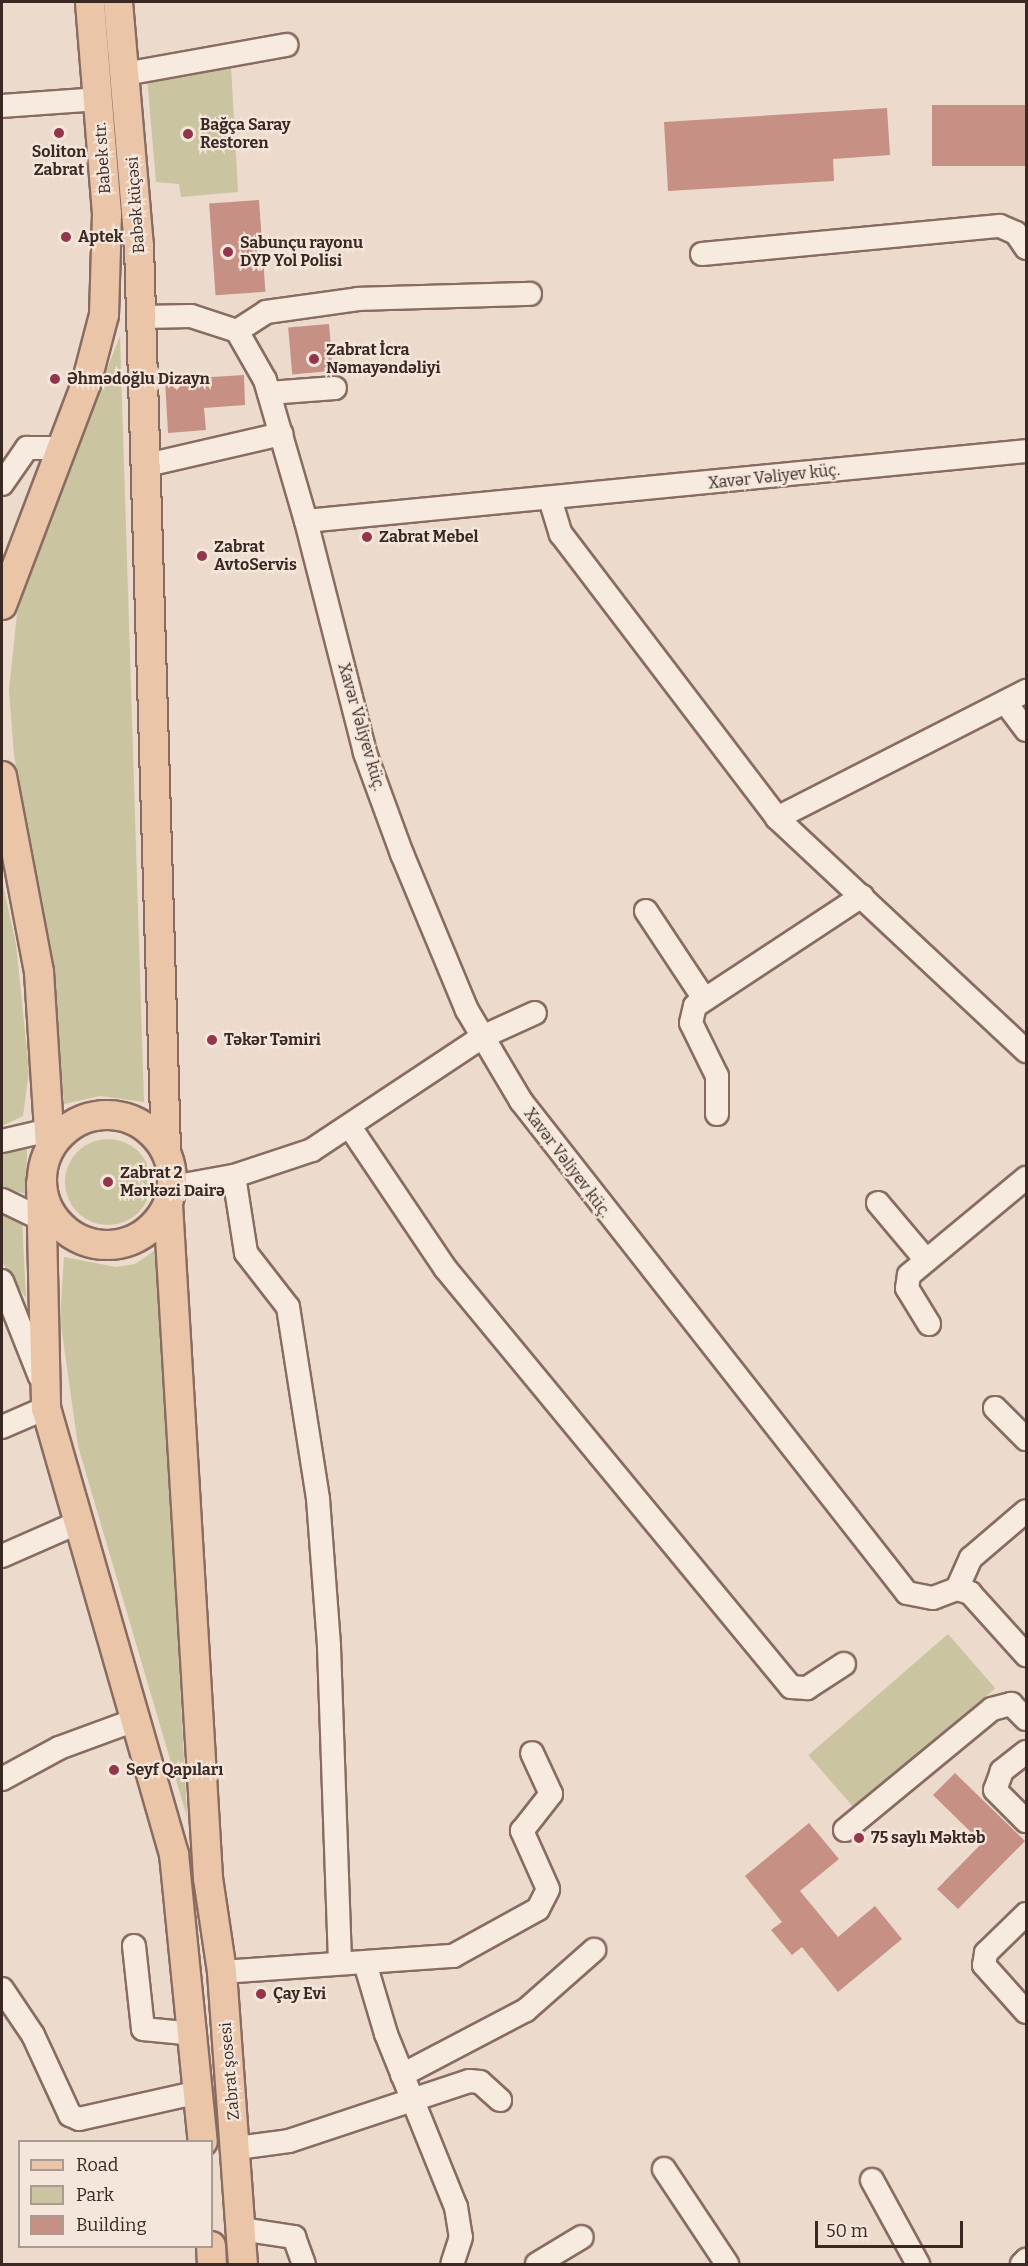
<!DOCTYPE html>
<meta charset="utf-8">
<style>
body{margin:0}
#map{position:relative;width:1028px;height:2266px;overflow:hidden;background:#ecdacc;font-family:Bitter,serif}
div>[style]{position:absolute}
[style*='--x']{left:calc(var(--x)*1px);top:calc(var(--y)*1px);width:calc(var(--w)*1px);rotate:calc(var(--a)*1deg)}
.green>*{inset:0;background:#cac4a0;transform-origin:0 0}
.round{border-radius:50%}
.building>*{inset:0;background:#c79085;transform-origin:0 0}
.roads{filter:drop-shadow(2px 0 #886c61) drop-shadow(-2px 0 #886c61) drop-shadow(0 2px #886c61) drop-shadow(0 -2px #886c61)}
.minor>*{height:22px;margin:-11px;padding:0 11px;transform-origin:11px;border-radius:11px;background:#f7eadf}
.major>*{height:28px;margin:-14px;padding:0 14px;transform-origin:14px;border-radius:14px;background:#ebc5a8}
.major>.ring{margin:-14px;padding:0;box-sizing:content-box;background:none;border:28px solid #ebc5a8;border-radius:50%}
.dots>*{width:16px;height:16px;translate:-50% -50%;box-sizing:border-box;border:3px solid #f4e6db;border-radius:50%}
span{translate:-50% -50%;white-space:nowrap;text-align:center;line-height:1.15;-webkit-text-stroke:4.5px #f4e6db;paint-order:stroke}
.poi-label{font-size:16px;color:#3a2823;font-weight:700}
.left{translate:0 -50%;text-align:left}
.street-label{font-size:16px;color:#3a2823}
.frame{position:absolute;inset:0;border:3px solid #3a2823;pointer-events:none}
.legend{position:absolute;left:18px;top:2140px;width:195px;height:108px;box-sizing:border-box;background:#f4e6db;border:2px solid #aa9a91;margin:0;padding:8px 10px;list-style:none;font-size:18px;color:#3a2823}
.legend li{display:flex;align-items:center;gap:12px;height:30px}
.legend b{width:30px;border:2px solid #aa9a91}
.scale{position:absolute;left:815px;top:2221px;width:148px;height:27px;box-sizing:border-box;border:3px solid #3a2823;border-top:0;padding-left:8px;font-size:18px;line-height:21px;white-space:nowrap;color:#3a2823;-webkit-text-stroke:4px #f4e6db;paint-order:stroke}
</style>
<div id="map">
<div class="green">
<div style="clip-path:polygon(231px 66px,238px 192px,181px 197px,179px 184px,156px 182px,147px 77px)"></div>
<div style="clip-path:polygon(120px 336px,144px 1102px,100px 1096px,64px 1104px,53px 966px,14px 755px,9px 690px,17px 614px,35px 552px)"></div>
<div style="clip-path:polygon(2px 881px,16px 944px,29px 1071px,23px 1116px,2px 1126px)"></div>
<div class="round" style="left:65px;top:1139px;width:86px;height:86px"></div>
<div style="clip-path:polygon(27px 1149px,26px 1194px,2px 1187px,2px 1153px)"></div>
<div style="clip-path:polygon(2px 1211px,22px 1220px,26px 1298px,2px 1262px)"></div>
<div style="clip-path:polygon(157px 1249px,187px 1817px,78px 1446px,60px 1318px,64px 1257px,116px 1267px,135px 1264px)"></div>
<div style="left:948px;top:1634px;width:72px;height:185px;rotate:49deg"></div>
</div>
<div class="building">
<div style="left:1026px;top:105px;width:61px;height:94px;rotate:90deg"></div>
<div style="clip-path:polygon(887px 108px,890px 155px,833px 159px,834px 181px,668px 191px,664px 122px)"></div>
<div style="left:259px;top:200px;width:92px;height:50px;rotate:86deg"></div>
<div style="left:329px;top:324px;width:47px;height:41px;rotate:85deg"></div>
<div style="clip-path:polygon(244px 375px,245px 405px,204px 408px,206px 430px,168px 433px,165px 380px)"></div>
<div style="clip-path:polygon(955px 1773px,1025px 1841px,958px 1909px,937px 1889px,982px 1843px,933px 1795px)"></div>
<div style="clip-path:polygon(809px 1823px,839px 1859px,800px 1891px,838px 1937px,875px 1906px,902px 1939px,838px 1992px,802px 1947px,792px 1955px,771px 1930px,782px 1922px,745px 1876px)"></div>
</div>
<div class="roads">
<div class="minor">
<div style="--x:125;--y:74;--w:164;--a:-10.2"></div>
<div style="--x:2;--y:106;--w:97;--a:-4.1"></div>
<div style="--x:702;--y:254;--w:299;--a:-5.4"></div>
<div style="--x:1000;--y:226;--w:17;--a:24"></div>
<div style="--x:1016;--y:233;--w:18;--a:56"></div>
<div style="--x:142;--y:317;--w:49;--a:-1.2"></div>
<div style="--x:191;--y:316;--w:48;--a:18.1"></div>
<div style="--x:237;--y:331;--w:56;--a:60.3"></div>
<div style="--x:265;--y:380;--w:147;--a:73.8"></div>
<div style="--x:306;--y:521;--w:723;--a:-5.55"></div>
<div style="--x:237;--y:331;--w:35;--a:-33"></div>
<div style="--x:266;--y:312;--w:93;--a:-8"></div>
<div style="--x:358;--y:299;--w:172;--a:-1.7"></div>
<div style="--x:269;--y:393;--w:66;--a:-4.3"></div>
<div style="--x:147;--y:465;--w:138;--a:-13"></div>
<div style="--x:2;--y:484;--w:44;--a:-55.2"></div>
<div style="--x:27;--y:448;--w:35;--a:0"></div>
<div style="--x:550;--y:499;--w:37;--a:73"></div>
<div style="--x:561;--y:534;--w:357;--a:52.7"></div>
<div style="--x:777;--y:818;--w:341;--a:43.1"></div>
<div style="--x:306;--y:521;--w:239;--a:75.7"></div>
<div style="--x:365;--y:753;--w:108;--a:69.9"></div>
<div style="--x:402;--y:854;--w:169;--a:67.4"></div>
<div style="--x:467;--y:1010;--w:106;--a:59.3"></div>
<div style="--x:521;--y:1101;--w:625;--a:51.88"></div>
<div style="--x:907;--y:1593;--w:26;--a:11"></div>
<div style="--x:933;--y:1598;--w:26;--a:-21"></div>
<div style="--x:957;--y:1589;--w:14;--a:17"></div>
<div style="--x:970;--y:1593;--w:84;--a:47.9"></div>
<div style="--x:1005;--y:702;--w:35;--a:53"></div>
<div style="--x:777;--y:818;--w:280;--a:-27"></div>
<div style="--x:646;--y:911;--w:103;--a:56.5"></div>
<div style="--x:717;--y:1114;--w:38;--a:-90"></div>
<div style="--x:717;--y:1076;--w:59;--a:-116.1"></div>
<div style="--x:691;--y:1023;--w:17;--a:-77"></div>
<div style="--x:695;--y:1006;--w:200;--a:-33.4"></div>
<div style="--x:350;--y:1127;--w:170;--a:56"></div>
<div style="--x:445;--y:1268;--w:543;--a:50.45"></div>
<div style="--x:791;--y:1687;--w:16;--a:4"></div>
<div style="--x:807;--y:1688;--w:44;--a:-33"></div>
<div style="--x:2;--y:1141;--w:75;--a:-13.1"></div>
<div style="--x:234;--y:1176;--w:78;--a:81.1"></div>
<div style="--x:246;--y:1253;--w:68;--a:52.1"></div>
<div style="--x:288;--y:1307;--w:194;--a:81.1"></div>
<div style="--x:318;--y:1499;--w:148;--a:85.7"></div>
<div style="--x:329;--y:1647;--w:316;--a:88"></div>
<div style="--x:172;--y:1187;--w:63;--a:-10.1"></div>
<div style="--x:234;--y:1176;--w:82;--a:-18.4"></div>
<div style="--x:312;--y:1150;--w:204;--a:-33.6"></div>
<div style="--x:482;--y:1037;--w:58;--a:-24.4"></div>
<div style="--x:2;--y:1200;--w:69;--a:25.8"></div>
<div style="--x:878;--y:1203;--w:75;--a:49.9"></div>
<div style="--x:2;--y:1281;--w:103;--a:68.4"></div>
<div style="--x:929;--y:1324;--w:42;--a:-121.4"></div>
<div style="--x:907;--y:1288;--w:13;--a:-81"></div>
<div style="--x:909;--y:1275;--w:152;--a:-39.7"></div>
<div style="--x:995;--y:1408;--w:44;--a:45"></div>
<div style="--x:2;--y:1427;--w:48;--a:-23.4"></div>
<div style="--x:2;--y:1556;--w:82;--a:-23.7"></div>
<div style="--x:957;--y:1589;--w:34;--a:-66"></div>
<div style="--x:971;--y:1558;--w:72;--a:-40.5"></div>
<div style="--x:1026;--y:1752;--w:31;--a:142"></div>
<div style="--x:1002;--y:1771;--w:20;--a:110"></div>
<div style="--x:995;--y:1790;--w:44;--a:45"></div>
<div style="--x:2;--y:1779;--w:65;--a:-28.5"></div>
<div style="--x:59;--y:1748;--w:84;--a:-20.2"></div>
<div style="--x:845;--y:1830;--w:190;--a:-39.5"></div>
<div style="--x:992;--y:1709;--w:20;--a:-15"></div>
<div style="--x:1011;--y:1704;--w:21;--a:45"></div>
<div style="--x:1026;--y:1914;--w:56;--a:135.7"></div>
<div style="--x:986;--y:1953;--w:12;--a:99"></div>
<div style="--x:984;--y:1965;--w:63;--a:48.2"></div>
<div style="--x:134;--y:1946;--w:83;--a:83.8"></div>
<div style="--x:143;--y:2029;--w:52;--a:5.5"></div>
<div style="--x:365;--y:1963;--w:74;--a:73.5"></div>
<div style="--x:386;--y:2034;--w:187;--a:68"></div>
<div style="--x:456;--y:2207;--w:30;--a:81"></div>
<div style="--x:461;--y:2237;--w:28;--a:108"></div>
<div style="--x:222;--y:1972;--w:232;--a:-4"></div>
<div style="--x:453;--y:1956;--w:97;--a:-28.9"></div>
<div style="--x:538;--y:1909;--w:22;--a:-63"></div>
<div style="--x:548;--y:1889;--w:64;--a:-114.1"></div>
<div style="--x:522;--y:1831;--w:47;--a:-51.9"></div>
<div style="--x:551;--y:1794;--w:45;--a:-114.9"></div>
<div style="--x:2;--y:1989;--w:55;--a:56"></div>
<div style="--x:33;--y:2035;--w:88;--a:65.2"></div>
<div style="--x:70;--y:2115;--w:10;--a:24"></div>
<div style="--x:79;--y:2119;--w:123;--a:-12.7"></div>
<div style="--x:402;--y:2075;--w:140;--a:-27.7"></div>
<div style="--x:526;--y:2010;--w:91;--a:-41.4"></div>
<div style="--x:237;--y:2148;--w:52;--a:-7.7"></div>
<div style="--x:289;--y:2141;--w:190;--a:-18.4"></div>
<div style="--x:469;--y:2081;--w:11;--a:5"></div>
<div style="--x:480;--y:2082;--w:27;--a:42"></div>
<div style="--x:664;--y:2169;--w:114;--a:56.4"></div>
<div style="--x:872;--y:2180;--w:96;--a:61.3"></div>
<div style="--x:241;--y:2229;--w:54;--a:8.6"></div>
<div style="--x:294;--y:2237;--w:29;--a:70"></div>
<div style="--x:537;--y:2264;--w:52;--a:-31"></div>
<div style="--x:1022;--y:2264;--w:6;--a:-45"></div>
</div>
<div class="major">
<div style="--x:118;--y:2;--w:245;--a:85.1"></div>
<div style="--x:139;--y:246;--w:906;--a:88.29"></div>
<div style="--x:2;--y:605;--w:236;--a:-69.2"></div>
<div style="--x:86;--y:384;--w:71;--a:-75.4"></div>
<div style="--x:104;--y:315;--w:101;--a:-88.3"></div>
<div style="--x:107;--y:214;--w:213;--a:-94.6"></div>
<div style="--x:2;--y:776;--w:199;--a:79.3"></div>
<div style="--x:39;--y:972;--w:176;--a:86.4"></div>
<div class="ring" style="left:42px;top:1115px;width:102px;height:102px"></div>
<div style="--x:41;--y:1183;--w:225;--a:88.7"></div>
<div style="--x:46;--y:1408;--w:464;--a:74"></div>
<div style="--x:174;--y:1854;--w:289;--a:84.3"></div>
<div style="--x:168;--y:1204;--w:675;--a:86.6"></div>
<div style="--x:208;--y:1878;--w:95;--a:81.5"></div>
<div style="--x:222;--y:1972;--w:293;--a:85.9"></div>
<div style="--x:211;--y:2246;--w:18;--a:87"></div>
</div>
</div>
<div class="dots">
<div style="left:59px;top:133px;background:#93354d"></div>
<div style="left:188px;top:134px;background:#93354d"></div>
<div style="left:66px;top:237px;background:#93354d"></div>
<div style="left:228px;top:252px;background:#93354d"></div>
<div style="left:314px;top:359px;background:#93354d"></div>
<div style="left:55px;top:379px;background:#93354d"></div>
<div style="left:367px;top:537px;background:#93354d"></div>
<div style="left:202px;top:556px;background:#93354d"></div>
<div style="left:212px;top:1040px;background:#93354d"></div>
<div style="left:108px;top:1182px;background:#93354d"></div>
<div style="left:114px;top:1770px;background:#93354d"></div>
<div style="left:859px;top:1838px;background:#93354d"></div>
<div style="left:261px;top:1994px;background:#93354d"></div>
</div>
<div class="poi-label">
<span class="left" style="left:200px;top:134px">Bağça Saray<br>Restoren</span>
<span style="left:59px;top:161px">Soliton<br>Zabrat</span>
<span class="left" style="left:78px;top:237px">Aptek</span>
<span class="left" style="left:240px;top:252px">Sabunçu rayonu<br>DYP Yol Polisi</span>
<span class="left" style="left:326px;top:359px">Zabrat İcra<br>Nəmayəndəliyi</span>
<span class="left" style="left:67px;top:379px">Əhmədoğlu Dizayn</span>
<span class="left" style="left:379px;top:537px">Zabrat Mebel</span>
<span class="left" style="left:214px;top:556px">Zabrat<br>AvtoServis</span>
<span class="left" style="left:224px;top:1040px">Təkər Təmiri</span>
<span class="left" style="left:120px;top:1182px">Zabrat 2<br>Mərkəzi Dairə</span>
<span class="left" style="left:126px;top:1770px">Seyf Qapıları</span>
<span class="left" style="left:871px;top:1838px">75 saylı Məktəb</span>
<span class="left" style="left:273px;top:1994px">Çay Evi</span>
</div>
<div class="street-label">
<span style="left:103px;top:158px;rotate:-94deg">Babek str.</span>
<span style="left:136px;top:205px;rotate:-94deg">Babək küçəsi</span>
<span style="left:774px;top:477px;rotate:-6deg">Xavər Vəliyev küç.</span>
<span style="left:361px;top:727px;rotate:74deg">Xavər Vəliyev küç.</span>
<span style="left:567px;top:1163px;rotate:53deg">Xavər Vəliyev küç.</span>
<span style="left:230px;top:2071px;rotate:-95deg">Zabrat şosesi</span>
</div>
<div class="frame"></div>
<ul class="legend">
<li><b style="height:8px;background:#ebc5a8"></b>Road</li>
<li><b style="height:16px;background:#cac4a0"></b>Park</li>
<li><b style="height:16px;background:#c79085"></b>Building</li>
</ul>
<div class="scale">50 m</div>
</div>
